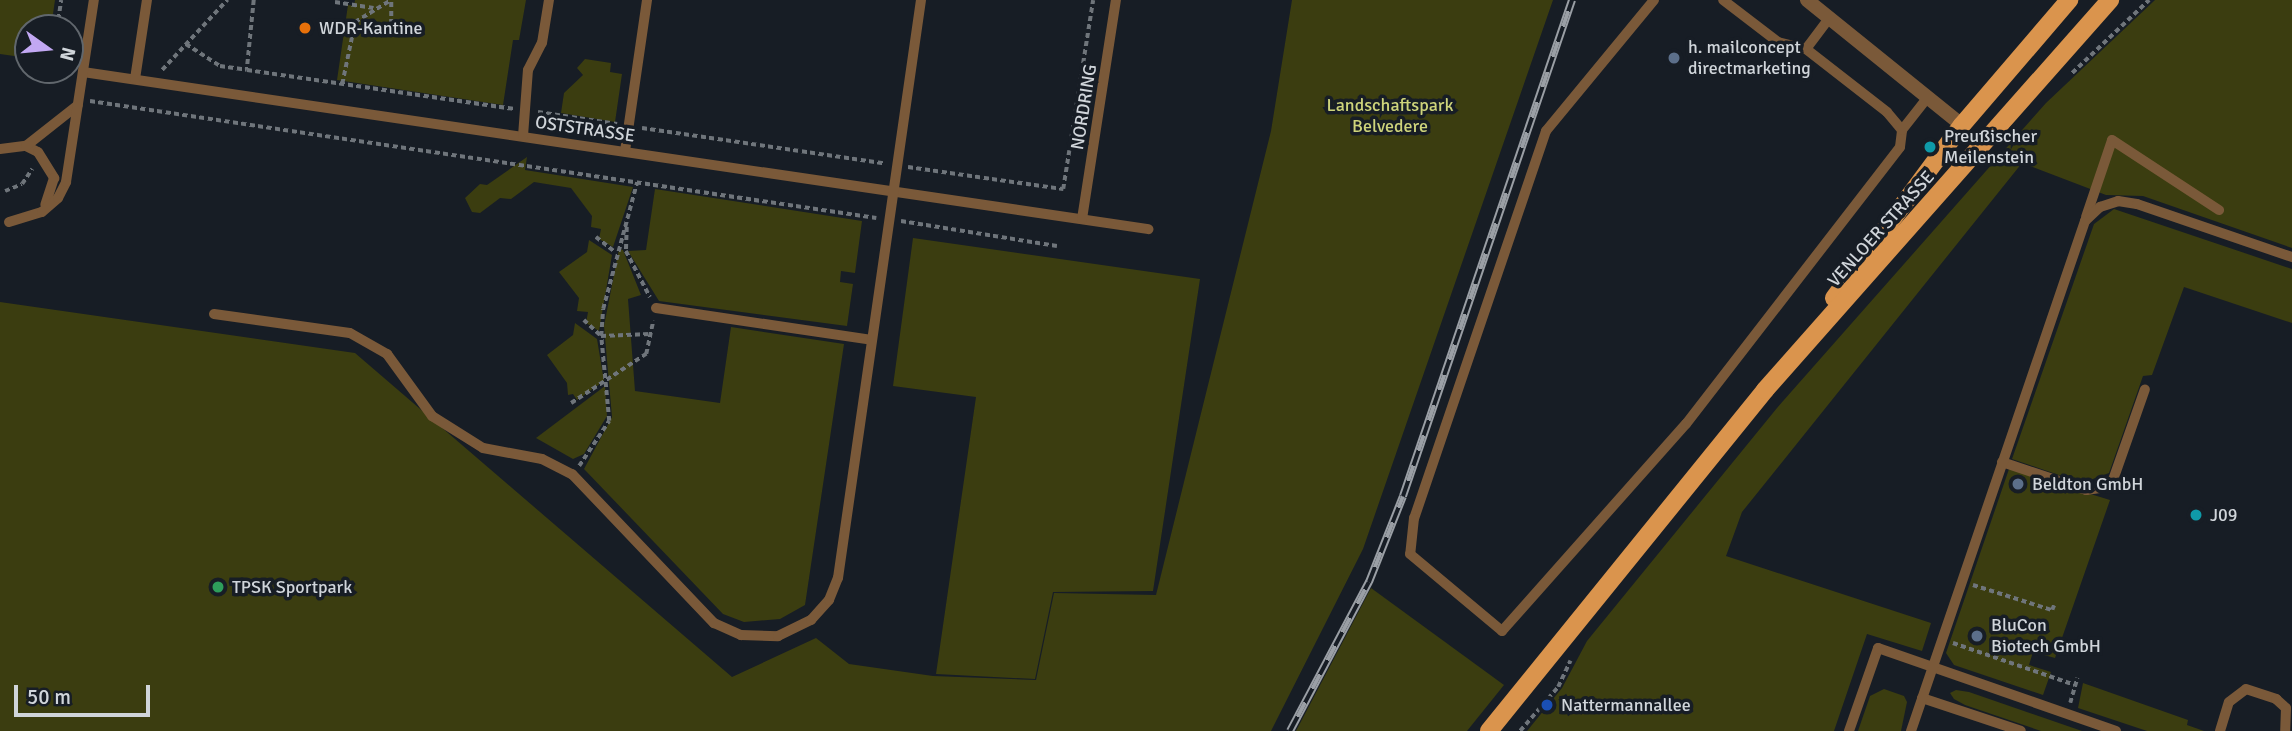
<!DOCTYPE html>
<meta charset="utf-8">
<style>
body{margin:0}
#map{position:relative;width:2292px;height:731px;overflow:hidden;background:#171d25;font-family:Signika,sans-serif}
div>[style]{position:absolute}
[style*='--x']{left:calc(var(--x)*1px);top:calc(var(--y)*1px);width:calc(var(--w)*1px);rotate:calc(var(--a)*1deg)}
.green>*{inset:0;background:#3b3d10}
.path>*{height:3.5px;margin-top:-1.75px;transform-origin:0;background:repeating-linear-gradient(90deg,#6f757b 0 5px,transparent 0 8.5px)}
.service>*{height:10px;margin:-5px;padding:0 5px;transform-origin:5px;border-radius:5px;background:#7a5939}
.tertiary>*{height:14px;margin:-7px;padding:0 7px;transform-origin:7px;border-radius:7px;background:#7a5939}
.primary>*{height:18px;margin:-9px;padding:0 9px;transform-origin:9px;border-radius:9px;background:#da944d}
.rail>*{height:8px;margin-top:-4px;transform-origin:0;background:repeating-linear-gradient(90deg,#171d25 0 16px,#9a9fa5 0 32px);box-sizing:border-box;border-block:2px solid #9a9fa5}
.dots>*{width:19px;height:19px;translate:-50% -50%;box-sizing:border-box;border:4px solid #171d25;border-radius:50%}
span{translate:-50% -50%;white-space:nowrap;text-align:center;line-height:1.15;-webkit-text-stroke:7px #171d25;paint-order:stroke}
.poi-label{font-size:18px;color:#d0d5da}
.left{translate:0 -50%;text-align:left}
.park-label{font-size:18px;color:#ced47b}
.street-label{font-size:18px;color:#d0d5da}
.north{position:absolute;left:14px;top:14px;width:70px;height:70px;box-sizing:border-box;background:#171d25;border:2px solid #61676d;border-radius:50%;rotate:105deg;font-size:19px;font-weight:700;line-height:28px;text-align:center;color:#d0d5da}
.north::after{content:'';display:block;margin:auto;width:24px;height:32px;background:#c2a8f3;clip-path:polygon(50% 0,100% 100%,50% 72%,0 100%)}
.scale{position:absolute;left:14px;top:685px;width:136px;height:32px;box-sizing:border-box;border:4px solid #d0d5da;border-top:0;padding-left:9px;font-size:21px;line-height:24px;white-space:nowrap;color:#d0d5da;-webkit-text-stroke:5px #171d25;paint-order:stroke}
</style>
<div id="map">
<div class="green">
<div style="clip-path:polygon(0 0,55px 0,51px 28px,28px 28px,28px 58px,0 54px)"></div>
<div style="clip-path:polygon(355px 0,526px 0,519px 40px,513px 40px,503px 105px,337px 80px,348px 5px,354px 6px)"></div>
<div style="clip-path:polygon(1292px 0,1553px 0,1363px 549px,1271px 731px,0 731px,0 302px,355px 353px,732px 677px,816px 638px,849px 664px,933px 676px,1036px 680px,1054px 593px,1156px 595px,1271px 131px)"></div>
<div style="clip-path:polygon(2155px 0,2292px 0,2292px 248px,2143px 196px,2106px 195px,2022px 163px,1742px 512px,1726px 556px,1931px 623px,1922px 651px,1867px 634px,1834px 731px,1527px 731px,1562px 688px,1587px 641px,1777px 408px,2046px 103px)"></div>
<div style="clip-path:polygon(585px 59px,611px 63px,610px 72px,622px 74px,615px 122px,561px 113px,564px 93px,583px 75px,577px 68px)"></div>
<div style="clip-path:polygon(527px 157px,525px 170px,633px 187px,613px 247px,599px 239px,601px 229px,591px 227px,592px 216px,571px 188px,534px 182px,511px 199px,500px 198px,480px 213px,472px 212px,465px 198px,480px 184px,487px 185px)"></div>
<div style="clip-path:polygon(655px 189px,862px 221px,855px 273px,841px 271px,840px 282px,853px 284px,847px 326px,659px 301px,628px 251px,646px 250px)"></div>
<div style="clip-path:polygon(2114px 209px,2292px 269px,2292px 323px,2184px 287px,2152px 375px,2143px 376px,2109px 473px,2082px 483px,2012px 459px,2094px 224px)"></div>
<div style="clip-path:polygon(913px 238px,1200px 279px,1153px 591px,1053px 592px,1035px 679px,936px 674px,976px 397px,893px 386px)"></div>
<div style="clip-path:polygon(589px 240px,612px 255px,599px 331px,586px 323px,588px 312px,577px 311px,579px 298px,559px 272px,587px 252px)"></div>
<div style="clip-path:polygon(619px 249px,623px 250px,641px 295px,628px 299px,635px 391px,720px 403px,731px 327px,844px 344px,805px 605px,780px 619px,744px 622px,723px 614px,584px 469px,612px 417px,604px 326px)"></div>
<div style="clip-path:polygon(575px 323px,597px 339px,604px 381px,577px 400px,573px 394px,568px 395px,567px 383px,547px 355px,573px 335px)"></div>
<div style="clip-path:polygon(605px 386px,607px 416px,584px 454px,573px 459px,536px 438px)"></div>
<div style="clip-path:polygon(2009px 469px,2110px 500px,2055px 658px,2033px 652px,2029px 665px,2051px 672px,2043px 695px,1954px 665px,1946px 653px)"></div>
<div style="clip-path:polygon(1371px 588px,1504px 685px,1467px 731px,1296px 731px)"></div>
<div style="clip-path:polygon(2083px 683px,2188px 720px,2187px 725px,2204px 731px,2147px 731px,2078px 708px)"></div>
<div style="clip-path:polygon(1884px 689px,1904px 696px,1907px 702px,1901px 731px,1858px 731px,1870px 696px)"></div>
<div style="clip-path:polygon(1956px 690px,1969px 692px,2082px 731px,2041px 731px,1965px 705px,1954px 699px,1950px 693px)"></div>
</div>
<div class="path">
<div style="--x:254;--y:0;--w:70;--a:95.7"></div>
<div style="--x:247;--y:70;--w:269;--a:8.3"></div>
<div style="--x:335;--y:2;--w:39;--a:9"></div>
<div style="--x:57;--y:28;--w:28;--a:-82"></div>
<div style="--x:391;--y:33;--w:33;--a:-90"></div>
<div style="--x:186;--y:44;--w:40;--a:32.9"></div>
<div style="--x:220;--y:66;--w:27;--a:8"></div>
<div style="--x:162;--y:70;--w:96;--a:-47.1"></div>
<div style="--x:2072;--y:73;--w:106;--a:-43.5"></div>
<div style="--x:342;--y:84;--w:63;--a:-78.2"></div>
<div style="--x:355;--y:22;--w:42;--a:-31.4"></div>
<div style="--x:90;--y:101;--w:795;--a:8.47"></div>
<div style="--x:538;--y:112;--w:80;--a:8.6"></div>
<div style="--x:642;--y:128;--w:244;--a:8.3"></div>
<div style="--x:908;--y:167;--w:157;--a:8.1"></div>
<div style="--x:1063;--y:189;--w:191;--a:-81"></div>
<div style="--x:5;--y:191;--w:18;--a:-22"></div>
<div style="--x:22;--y:184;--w:18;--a:-56"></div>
<div style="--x:901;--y:221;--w:158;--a:9.1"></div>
<div style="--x:627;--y:227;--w:24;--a:92"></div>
<div style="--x:626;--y:251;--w:52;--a:62.4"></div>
<div style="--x:596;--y:237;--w:24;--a:38"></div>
<div style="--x:584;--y:320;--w:23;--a:43"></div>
<div style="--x:601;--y:336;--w:49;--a:-2.3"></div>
<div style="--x:571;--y:403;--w:90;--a:-33.2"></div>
<div style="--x:646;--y:354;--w:34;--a:-78"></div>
<div style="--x:579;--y:466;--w:54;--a:-56.3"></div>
<div style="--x:609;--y:421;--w:85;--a:-95.4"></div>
<div style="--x:601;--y:336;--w:27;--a:-86"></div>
<div style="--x:603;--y:309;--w:131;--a:-75"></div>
<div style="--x:1973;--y:585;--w:83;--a:17.6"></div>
<div style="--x:2052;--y:610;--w:5;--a:-68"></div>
<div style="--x:1953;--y:643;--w:129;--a:19"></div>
<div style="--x:2070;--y:703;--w:26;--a:-74"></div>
<div style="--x:1520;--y:731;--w:58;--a:-49.2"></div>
<div style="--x:1558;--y:687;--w:29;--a:-65"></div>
</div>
<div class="service">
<div style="--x:1654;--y:0;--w:170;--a:129.5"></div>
<div style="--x:1546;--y:131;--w:409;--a:108.8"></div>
<div style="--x:1414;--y:518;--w:36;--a:96"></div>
<div style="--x:1410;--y:554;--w:120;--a:39.9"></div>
<div style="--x:1502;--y:631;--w:277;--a:-48.4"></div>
<div style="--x:1686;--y:424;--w:350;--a:-52.3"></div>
<div style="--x:1900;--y:147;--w:17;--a:-83"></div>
<div style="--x:1902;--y:130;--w:23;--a:-130"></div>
<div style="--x:1887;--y:112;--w:103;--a:-142.1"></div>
<div style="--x:1806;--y:49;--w:29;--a:-166"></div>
<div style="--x:1778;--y:42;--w:69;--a:-142.6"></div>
<div style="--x:1806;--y:49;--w:39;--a:-53"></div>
<div style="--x:83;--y:72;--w:1077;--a:8.39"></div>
<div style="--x:135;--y:79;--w:80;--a:-81.4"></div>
<div style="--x:1902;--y:130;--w:42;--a:-51.8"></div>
<div style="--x:523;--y:136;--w:66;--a:-85.7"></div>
<div style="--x:528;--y:70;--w:30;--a:-63"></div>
<div style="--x:542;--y:43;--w:44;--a:-80.8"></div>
<div style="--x:26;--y:146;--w:13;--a:27"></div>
<div style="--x:38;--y:152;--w:31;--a:58"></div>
<div style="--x:54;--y:178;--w:28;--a:108"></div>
<div style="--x:0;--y:149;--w:26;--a:-7"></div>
<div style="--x:26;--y:146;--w:66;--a:-38.3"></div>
<div style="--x:625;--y:151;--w:153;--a:-81.7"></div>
<div style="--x:2086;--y:217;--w:81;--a:-71.3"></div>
<div style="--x:2112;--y:140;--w:128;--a:33.2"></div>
<div style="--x:1082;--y:219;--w:222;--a:-81.2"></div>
<div style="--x:9;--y:222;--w:34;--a:-17"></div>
<div style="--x:42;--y:212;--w:21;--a:-41"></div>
<div style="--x:58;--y:198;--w:18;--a:-63"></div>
<div style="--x:66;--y:182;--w:184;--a:-81.3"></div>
<div style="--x:656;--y:308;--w:218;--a:8.4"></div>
<div style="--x:214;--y:314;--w:137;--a:8"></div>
<div style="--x:350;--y:333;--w:43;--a:29.6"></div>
<div style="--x:387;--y:354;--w:77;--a:54"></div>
<div style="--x:432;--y:416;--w:60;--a:32.1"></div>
<div style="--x:483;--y:448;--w:60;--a:10.6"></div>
<div style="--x:542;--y:459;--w:34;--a:27"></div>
<div style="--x:572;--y:474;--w:206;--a:46.4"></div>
<div style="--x:714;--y:623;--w:30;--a:24"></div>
<div style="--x:741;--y:635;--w:37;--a:2"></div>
<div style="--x:778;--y:636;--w:37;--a:-26"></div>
<div style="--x:811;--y:620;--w:27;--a:-48"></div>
<div style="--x:829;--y:600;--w:24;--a:-68"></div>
<div style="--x:838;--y:578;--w:584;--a:-81.83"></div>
<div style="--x:2002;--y:462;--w:89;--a:18.4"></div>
<div style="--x:2086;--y:490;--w:14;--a:-8"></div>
<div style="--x:2100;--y:488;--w:15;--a:-32"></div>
<div style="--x:2113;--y:480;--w:96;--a:-70.6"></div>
<div style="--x:1922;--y:698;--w:104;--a:18.4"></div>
<div style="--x:1849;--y:731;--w:88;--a:-70.7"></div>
<div style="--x:1878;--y:648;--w:252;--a:19.2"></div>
<div style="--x:1911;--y:731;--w:539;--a:-71.16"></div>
<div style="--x:2085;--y:221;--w:21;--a:-43"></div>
<div style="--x:2100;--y:207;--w:19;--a:-18"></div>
<div style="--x:2118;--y:201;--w:19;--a:9"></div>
<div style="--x:2137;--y:204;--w:164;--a:18.9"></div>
<div style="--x:2220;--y:731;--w:30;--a:-73"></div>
<div style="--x:2229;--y:702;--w:21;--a:-37"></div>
<div style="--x:2246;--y:689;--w:32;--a:18"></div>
<div style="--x:2276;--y:699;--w:13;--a:42"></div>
<div style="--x:2286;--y:708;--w:23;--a:92"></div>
</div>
<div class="tertiary">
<div style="--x:1807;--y:0;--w:199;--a:38.9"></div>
</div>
<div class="primary">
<div style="--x:1834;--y:298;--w:215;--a:-53.5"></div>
<div style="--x:1962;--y:125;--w:165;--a:-49.4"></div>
<div style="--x:1489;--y:731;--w:439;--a:-51"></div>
<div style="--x:1765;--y:390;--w:521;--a:-48.5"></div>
</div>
<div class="rail">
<div style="--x:1290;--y:731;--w:169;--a:-62.1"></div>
<div style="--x:1369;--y:582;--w:92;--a:-68.4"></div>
<div style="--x:1403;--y:496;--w:524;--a:-71.18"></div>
</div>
<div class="dots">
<div style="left:305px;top:28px;background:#e8710a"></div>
<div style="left:1674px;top:58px;background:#5c6f8a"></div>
<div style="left:1930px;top:147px;background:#0f9aa8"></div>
<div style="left:2018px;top:484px;background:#5c6f8a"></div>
<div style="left:2196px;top:515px;background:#0f9aa8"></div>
<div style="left:218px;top:587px;background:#2e9e5b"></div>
<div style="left:1977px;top:636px;background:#5c6f8a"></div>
<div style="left:1547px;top:705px;background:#1a4fb4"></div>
</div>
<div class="poi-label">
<span class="left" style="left:319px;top:28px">WDR-Kantine</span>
<span class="left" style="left:1688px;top:58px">h. mailconcept<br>directmarketing</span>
<span class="left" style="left:1944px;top:147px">Preußischer<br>Meilenstein</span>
<span class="left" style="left:2032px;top:484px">Beldton GmbH</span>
<span class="left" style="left:2210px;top:515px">J09</span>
<span class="left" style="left:232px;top:587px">TPSK Sportpark</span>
<span class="left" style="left:1991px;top:636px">BluCon<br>Biotech GmbH</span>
<span class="left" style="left:1561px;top:705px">Nattermannallee</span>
</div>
<div class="park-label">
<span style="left:1390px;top:116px">Landschaftspark<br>Belvedere</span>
</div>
<div class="street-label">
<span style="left:1084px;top:107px;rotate:-81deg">NORDRING</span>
<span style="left:585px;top:129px;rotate:8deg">OSTSTRASSE</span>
<span style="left:1881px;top:229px;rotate:-48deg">VENLOER STRASSE</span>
</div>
<div class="north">N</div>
<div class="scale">50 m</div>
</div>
